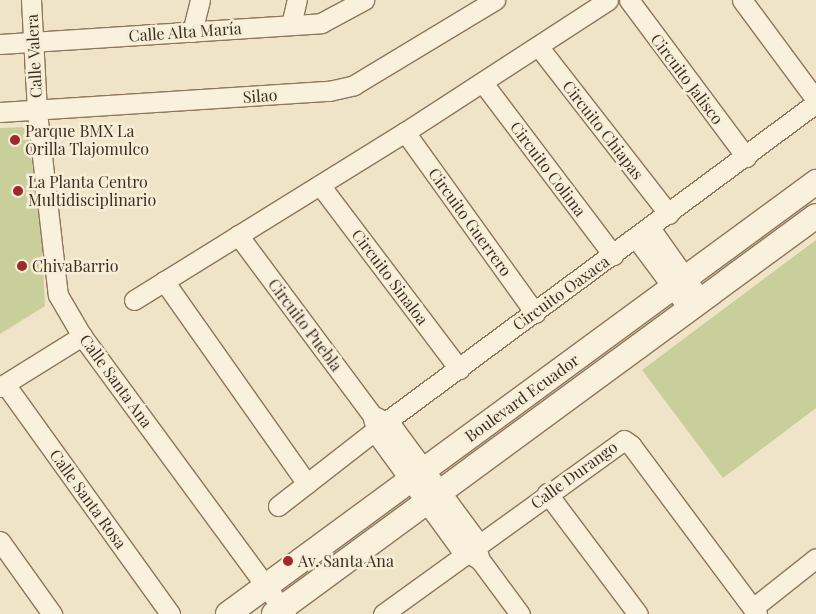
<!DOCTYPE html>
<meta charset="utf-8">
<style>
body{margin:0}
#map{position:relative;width:816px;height:614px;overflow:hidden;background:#f0e4c8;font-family:"Playfair Display",serif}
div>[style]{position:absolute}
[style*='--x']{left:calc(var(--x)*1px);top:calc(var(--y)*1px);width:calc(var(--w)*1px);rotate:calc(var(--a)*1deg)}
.green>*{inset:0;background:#c9cf9b}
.roads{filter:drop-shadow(1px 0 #8d765c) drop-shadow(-1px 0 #8d765c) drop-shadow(0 1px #8d765c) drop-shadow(0 -1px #8d765c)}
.minor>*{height:19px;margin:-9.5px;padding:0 9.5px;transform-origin:9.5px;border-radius:9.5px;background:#faf1dc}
.tertiary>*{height:24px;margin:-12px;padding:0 12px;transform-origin:12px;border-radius:12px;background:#faf1dc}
.dots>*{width:14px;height:14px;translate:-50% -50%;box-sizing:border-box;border:2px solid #f7eed8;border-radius:50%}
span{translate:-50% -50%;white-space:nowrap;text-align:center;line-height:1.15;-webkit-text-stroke:5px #f7eed8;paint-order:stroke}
.street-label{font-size:16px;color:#3d2e20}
.poi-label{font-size:16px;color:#3d2e20}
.left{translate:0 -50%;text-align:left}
</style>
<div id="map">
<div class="green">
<div style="clip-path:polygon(27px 127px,41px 226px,45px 306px,0 334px,0 128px)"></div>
<div style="clip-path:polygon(816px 240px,816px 408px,723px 478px,642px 370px)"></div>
</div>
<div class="roads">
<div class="minor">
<div style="--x:31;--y:0;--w:112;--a:86.9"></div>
<div style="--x:37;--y:112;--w:184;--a:83.5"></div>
<div style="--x:58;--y:295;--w:48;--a:59.7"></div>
<div style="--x:82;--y:336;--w:345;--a:53.7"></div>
<div style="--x:629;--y:0;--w:196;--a:53.3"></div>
<div style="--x:742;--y:0;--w:124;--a:53.5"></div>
<div style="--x:291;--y:25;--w:26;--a:-77"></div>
<div style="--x:192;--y:32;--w:33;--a:-76"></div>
<div style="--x:0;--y:44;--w:322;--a:-3.7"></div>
<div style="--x:321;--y:23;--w:49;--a:-28.1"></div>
<div style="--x:538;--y:46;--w:213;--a:52.1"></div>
<div style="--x:483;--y:83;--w:216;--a:52.9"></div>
<div style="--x:0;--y:112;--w:330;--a:-3.7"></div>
<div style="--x:329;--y:91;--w:26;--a:-13"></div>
<div style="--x:354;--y:85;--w:165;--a:-31.1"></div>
<div style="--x:405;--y:132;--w:223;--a:54.3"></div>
<div style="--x:320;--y:185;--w:231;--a:52.9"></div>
<div style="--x:650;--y:228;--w:88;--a:54.7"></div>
<div style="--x:238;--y:235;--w:224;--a:53.3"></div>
<div style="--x:372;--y:415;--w:22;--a:74"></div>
<div style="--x:378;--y:436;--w:137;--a:53.9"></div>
<div style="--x:459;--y:547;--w:25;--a:32"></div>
<div style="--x:480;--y:560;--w:67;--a:53.5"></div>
<div style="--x:636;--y:238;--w:89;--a:53.3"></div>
<div style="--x:164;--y:281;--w:248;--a:54.8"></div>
<div style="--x:134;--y:300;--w:319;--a:-31.8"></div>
<div style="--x:405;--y:132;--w:242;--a:-33"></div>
<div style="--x:5;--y:384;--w:283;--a:54.3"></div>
<div style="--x:0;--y:387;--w:97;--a:-31.9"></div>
<div style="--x:376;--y:417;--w:17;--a:28"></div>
<div style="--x:391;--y:425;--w:138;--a:53.5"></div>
<div style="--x:473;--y:536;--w:22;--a:74"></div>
<div style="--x:547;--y:493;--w:151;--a:53.1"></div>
<div style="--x:278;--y:506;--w:138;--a:-37.9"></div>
<div style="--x:387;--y:421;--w:534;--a:-36.55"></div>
<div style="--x:0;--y:541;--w:90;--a:54.5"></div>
<div style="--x:753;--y:608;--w:80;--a:-38.4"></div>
<div style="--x:383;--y:614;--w:297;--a:-35.8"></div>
<div style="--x:624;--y:440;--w:9;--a:36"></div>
<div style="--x:631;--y:445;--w:211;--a:53.3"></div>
</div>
<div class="tertiary">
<div style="--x:228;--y:614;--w:730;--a:-36.3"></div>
<div style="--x:274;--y:614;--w:672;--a:-36.29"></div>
</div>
</div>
<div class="dots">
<div style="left:15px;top:140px;background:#9e2a2b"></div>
<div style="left:18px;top:191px;background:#9e2a2b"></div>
<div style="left:22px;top:266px;background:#9e2a2b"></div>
<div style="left:288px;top:561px;background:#9e2a2b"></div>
</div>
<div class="street-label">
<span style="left:185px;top:32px;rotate:-4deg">Calle Alta María</span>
<span style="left:34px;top:56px;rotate:-93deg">Calle Valera</span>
<span style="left:687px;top:79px;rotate:53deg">Circuito Jalisco</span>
<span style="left:260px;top:96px;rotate:-4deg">Silao</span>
<span style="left:603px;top:130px;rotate:52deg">Circuito Chiapas</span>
<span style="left:548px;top:169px;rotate:53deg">Circuito Colima</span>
<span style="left:470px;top:222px;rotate:54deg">Circuito Guerrero</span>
<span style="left:390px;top:277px;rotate:53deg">Circuito Sinaloa</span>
<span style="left:561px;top:293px;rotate:-36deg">Circuito Oaxaca</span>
<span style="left:305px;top:325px;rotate:53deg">Circuito Puebla</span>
<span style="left:116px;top:381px;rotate:54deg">Calle Santa Ana</span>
<span style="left:522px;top:398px;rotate:-36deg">Boulevard Ecuador</span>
<span style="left:574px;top:475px;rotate:-36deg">Calle Durango</span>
<span style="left:88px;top:499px;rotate:54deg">Calle Santa Rosa</span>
</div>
<div class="poi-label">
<span class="left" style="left:25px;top:140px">Parque BMX La<br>Orilla Tlajomulco</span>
<span class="left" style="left:28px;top:191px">La Planta Centro<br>Multidisciplinario</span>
<span class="left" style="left:32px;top:266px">ChivaBarrio</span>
<span class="left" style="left:298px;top:561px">Av. Santa Ana</span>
</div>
</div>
